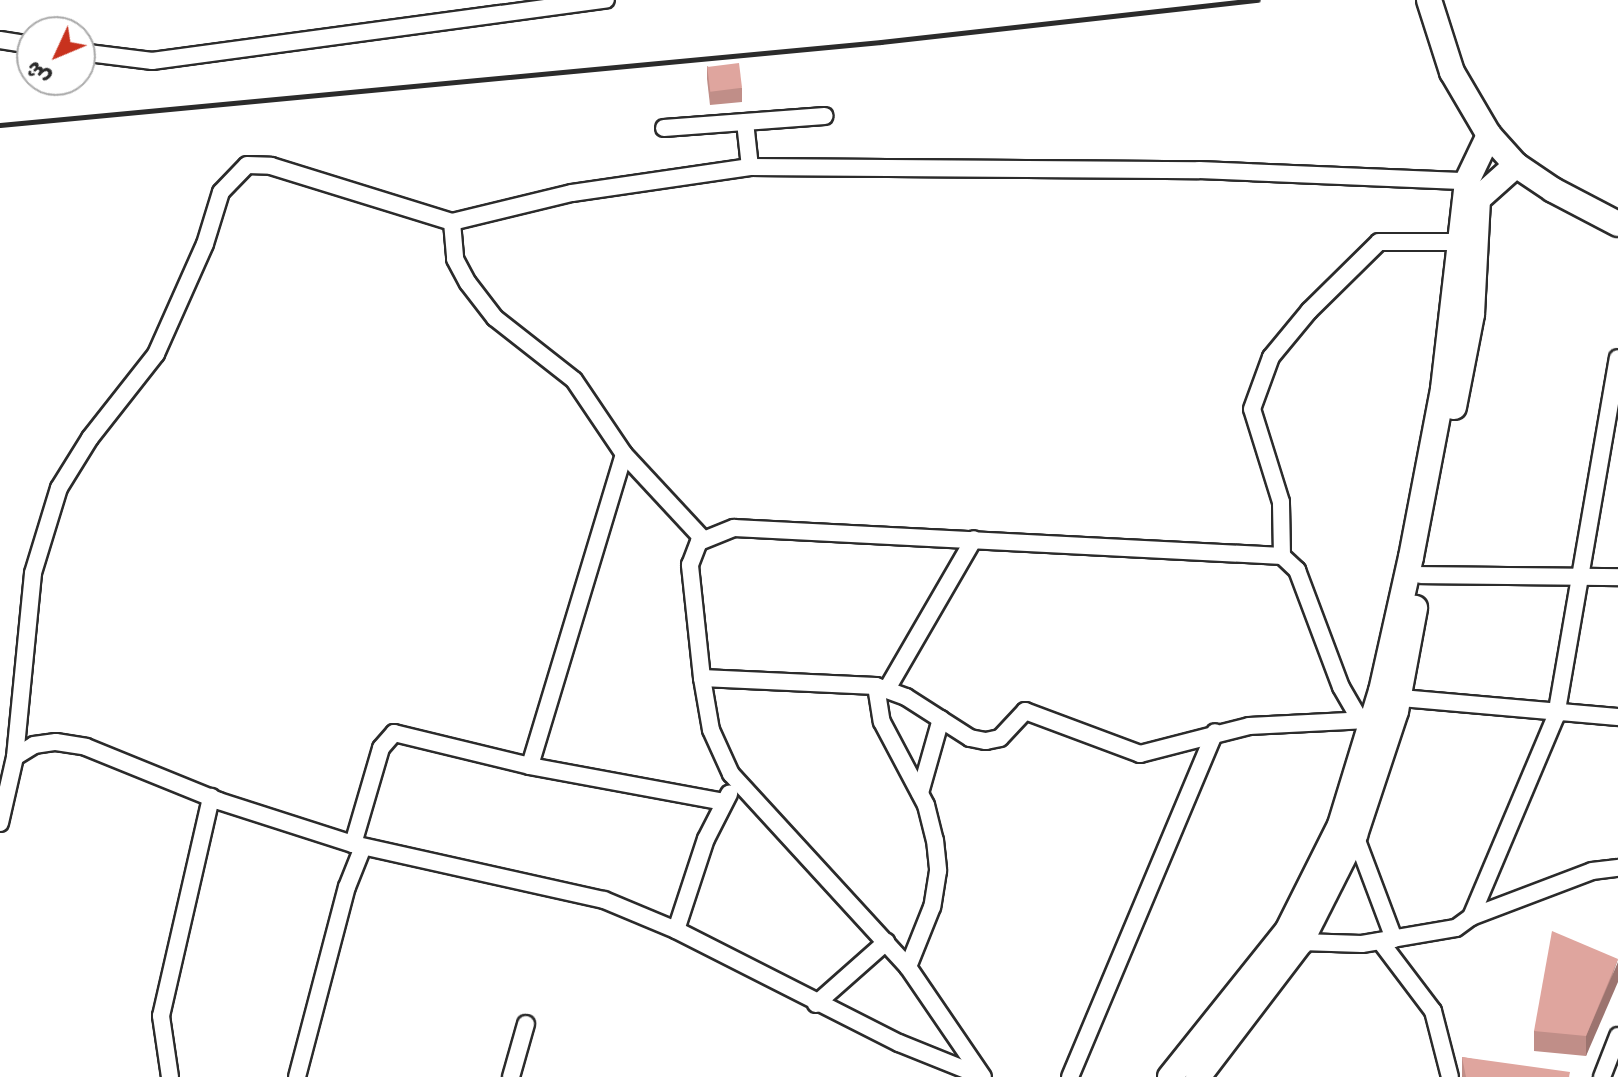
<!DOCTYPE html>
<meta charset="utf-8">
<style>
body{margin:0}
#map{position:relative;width:1618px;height:1077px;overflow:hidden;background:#fff;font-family:Dekko,"Playpen Sans Arabic",sans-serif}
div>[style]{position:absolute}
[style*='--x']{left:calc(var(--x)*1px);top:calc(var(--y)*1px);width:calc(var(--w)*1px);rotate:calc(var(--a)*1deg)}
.roads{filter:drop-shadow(2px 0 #2b2b2b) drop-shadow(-2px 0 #2b2b2b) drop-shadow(0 2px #2b2b2b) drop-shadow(0 -2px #2b2b2b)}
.street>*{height:16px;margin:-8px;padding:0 8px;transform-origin:8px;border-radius:8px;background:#fff}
.secondary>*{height:24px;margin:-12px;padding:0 12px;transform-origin:12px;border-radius:12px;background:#fff}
.rail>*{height:5px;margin:-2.5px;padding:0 2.5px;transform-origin:2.5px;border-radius:2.5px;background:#2b2b2b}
.wall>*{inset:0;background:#c08e88}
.shaded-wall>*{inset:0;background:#9c746f}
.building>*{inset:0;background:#dfa59e;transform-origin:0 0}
span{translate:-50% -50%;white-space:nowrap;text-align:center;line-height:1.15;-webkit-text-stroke:6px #fff;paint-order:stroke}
.north{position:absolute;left:16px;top:16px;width:80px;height:80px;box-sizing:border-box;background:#fff;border:2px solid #aaa;border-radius:50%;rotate:226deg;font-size:22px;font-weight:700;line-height:32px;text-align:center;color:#2b2b2b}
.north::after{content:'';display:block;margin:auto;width:28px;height:36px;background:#c8321e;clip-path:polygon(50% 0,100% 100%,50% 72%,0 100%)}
</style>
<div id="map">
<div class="roads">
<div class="street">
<div style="--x:0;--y:40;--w:32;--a:9"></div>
<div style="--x:80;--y:52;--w:73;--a:7.1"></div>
<div style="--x:152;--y:61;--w:458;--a:-7.7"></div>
<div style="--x:745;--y:122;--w:45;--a:83.7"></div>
<div style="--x:664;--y:128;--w:161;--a:-4.3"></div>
<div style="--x:452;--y:222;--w:37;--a:85"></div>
<div style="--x:455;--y:259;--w:27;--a:62"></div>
<div style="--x:468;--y:283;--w:44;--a:52.4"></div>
<div style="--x:495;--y:318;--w:100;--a:38.1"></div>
<div style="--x:574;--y:380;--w:89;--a:56"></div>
<div style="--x:624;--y:454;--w:326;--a:106.8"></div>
<div style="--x:624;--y:454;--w:116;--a:47.1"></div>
<div style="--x:1282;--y:556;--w:54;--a:-91.1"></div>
<div style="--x:1281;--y:502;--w:97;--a:-107.3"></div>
<div style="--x:1252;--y:409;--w:55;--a:-69.9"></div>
<div style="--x:1271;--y:357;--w:60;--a:-50.4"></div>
<div style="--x:1309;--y:311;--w:98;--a:-44.6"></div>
<div style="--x:1379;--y:242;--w:81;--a:0"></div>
<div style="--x:1421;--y:575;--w:197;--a:0.6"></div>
<div style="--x:702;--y:678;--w:174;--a:2.6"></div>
<div style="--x:876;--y:686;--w:32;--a:20"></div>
<div style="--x:906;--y:697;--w:76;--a:32.6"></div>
<div style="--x:970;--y:738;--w:16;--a:11"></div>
<div style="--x:986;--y:741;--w:14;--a:-12"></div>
<div style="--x:1000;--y:738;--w:37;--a:-47"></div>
<div style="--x:1025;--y:711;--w:123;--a:20.5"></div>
<div style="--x:1140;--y:754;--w:113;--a:-14.4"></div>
<div style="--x:1249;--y:726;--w:119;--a:-2.9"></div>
<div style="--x:876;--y:686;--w:36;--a:81"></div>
<div style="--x:882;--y:722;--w:94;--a:62.1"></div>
<div style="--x:926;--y:805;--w:36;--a:76"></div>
<div style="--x:935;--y:840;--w:31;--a:84"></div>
<div style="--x:938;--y:871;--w:36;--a:99"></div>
<div style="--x:932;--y:907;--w:65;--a:111.8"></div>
<div style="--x:887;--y:689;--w:173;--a:-59.9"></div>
<div style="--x:1389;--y:697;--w:230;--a:5"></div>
<div style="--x:15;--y:757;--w:22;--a:-32"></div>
<div style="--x:34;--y:745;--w:22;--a:-8"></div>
<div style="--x:56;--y:742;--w:30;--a:9"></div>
<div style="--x:86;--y:747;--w:144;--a:22.1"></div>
<div style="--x:219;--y:801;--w:141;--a:17.8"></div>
<div style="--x:353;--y:844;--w:257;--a:12.6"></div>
<div style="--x:604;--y:900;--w:78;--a:22.6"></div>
<div style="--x:676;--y:930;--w:250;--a:26.9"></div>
<div style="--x:899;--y:1043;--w:88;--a:21.9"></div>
<div style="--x:920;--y:793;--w:77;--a:-74.2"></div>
<div style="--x:0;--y:823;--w:68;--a:-77.2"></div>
<div style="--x:15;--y:757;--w:185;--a:-84.4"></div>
<div style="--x:33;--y:573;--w:89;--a:-73"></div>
<div style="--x:59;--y:488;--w:59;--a:-58.2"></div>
<div style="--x:90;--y:438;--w:107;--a:-51.8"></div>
<div style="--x:156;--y:354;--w:120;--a:-66"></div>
<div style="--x:205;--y:244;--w:54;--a:-72.9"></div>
<div style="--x:221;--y:192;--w:37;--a:-46"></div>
<div style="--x:247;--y:165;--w:24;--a:2"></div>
<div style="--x:271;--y:166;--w:189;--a:17.2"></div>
<div style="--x:452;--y:222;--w:123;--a:-13.6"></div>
<div style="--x:572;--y:193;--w:180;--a:-8.3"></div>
<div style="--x:750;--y:167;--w:449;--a:0.4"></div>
<div style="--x:1199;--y:170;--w:268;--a:2.4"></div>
<div style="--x:1355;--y:835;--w:111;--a:69.4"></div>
<div style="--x:353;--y:844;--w:100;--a:-73.7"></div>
<div style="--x:381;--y:748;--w:20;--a:-49"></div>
<div style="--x:394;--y:733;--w:140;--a:13.6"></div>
<div style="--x:530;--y:766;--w:197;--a:10.5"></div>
<div style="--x:1471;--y:917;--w:129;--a:-20.8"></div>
<div style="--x:1592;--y:871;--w:26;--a:-7"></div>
<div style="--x:676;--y:930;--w:96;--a:-71.8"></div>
<div style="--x:706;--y:839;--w:51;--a:-62.9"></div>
<div style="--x:1380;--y:941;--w:88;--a:52.9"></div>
<div style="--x:1433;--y:1011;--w:68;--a:75.6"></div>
<div style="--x:1301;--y:942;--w:61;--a:1.9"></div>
<div style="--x:1362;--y:944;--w:95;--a:-9.7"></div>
<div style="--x:1456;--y:928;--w:19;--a:-36"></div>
<div style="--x:1471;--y:917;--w:218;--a:-67.1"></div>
<div style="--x:1556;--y:716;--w:363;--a:-80.2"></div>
<div style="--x:816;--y:1004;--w:94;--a:-41.5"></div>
<div style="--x:170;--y:1077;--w:62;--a:-98.4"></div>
<div style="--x:161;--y:1016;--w:225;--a:-77.1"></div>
<div style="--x:297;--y:1077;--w:196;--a:-75.3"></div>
<div style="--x:347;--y:887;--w:43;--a:-68.2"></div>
<div style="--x:511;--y:1077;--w:55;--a:-74.2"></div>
<div style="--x:983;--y:1077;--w:133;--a:-124.3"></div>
<div style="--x:908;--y:967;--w:262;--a:-132.5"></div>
<div style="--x:731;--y:774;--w:48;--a:-114.4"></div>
<div style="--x:711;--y:730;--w:53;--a:-99.8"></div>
<div style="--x:702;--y:678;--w:114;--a:-96.1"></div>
<div style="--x:690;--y:565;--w:25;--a:-69"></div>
<div style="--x:699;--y:542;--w:38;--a:-22"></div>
<div style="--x:734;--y:528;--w:549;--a:2.92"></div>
<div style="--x:1282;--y:556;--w:21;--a:43"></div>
<div style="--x:1297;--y:570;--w:125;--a:69.4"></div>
<div style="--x:1341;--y:687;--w:39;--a:60"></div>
<div style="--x:1070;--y:1077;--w:374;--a:-67.2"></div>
<div style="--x:1602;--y:1077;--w:44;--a:-68.7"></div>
</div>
<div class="secondary">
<div style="--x:1429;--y:0;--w:76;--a:72.3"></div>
<div style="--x:1452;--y:72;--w:73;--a:59.6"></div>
<div style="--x:1489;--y:135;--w:40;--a:48"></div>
<div style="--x:1516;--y:165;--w:45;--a:34"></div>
<div style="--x:1553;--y:190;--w:73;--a:27.6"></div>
<div style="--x:1454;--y:407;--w:95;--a:-79"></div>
<div style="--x:1472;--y:314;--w:115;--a:-87"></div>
<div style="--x:1478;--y:199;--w:51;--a:-41.8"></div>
<div style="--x:1170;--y:1077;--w:187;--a:-51.3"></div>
<div style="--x:1287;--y:931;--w:119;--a:-63.4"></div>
<div style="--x:1340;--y:825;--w:140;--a:-73"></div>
<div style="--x:1381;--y:691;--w:137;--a:-77.4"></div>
<div style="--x:1411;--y:557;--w:171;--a:-79.2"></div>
<div style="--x:1443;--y:389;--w:209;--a:-83.4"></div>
<div style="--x:1467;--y:181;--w:51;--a:-64.4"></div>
<div style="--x:1198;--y:1077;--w:170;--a:-52.7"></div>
<div style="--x:1301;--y:942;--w:120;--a:-63.2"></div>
<div style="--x:1355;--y:835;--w:131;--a:-71.7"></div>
<div style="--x:1396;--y:711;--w:105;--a:-79.5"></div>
</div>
</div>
<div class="rail">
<div style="--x:0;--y:125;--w:885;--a:-5.38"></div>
<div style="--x:881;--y:42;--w:379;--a:-6.4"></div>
</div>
<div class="wall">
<div style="clip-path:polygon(707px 66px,742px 88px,742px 102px,710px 105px,707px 79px)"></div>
<div style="clip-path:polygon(1618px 959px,1586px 1056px,1534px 1051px,1534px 1031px)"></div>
<div style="clip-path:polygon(1462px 1057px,1570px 1077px,1462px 1077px)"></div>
</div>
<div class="shaded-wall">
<div style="clip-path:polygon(1618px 962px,1618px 982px,1586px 1056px,1586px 1036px)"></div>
</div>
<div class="building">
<div style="left:739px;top:63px;width:25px;height:32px;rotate:83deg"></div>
<div style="clip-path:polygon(1552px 931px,1618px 959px,1586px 1036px,1534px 1031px)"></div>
<div style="clip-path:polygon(1462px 1057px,1570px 1072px,1569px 1077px,1466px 1077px)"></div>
</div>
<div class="north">ش</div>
</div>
